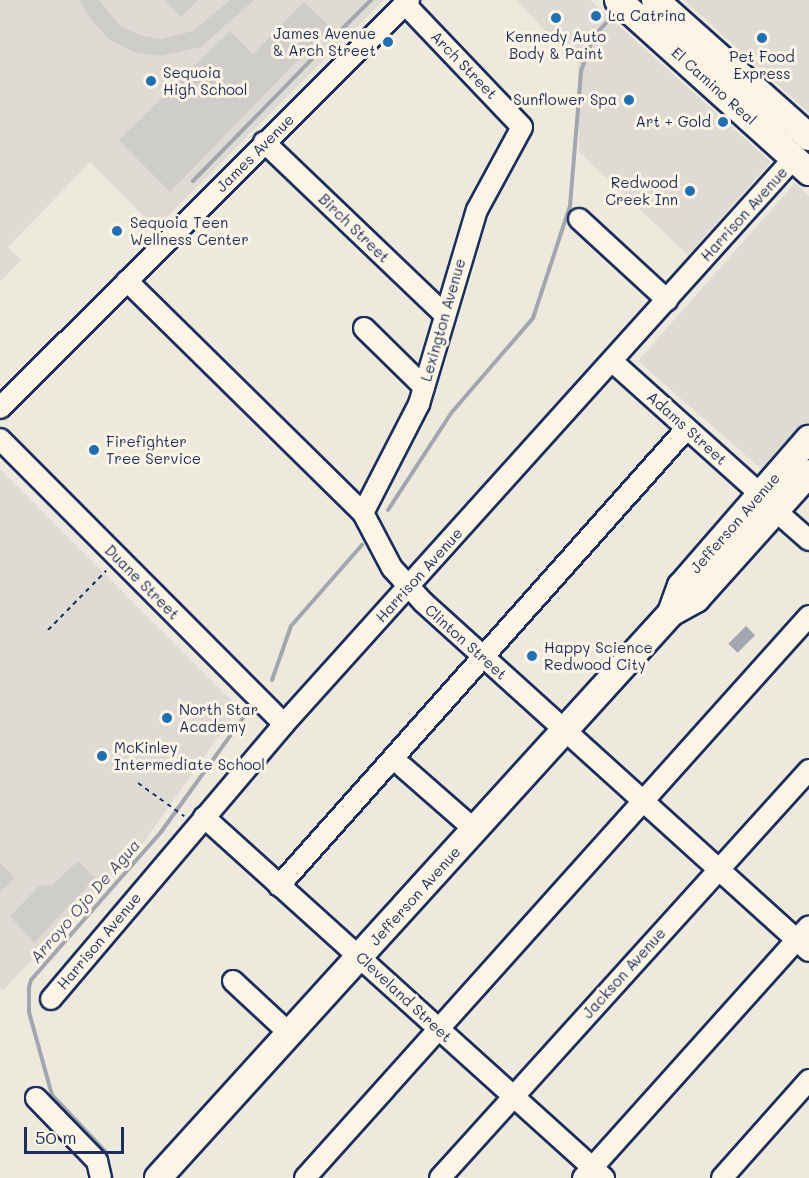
<!DOCTYPE html>
<style>
body{margin:0}
#map{position:relative;width:809px;height:1178px;overflow:hidden;background:#eee9dd;font-family:Mali,sans-serif}
div>[style]{position:absolute}
[style*='--x']{left:calc(var(--x)*1px);top:calc(var(--y)*1px);width:calc(var(--w)*1px);rotate:calc(var(--a)*1deg)}
.built>*{inset:0;background:#dedbd4}
.green>*{inset:0;background:#cfcdca}
.water>*{inset:0;background:#a2a7af;transform-origin:0 0}
.stream>*{height:4px;margin:-2px;padding:0 2px;transform-origin:2px;border-radius:2px;background:#a2a7af}
.path>*{height:2px;margin-top:-1px;transform-origin:0;background:repeating-linear-gradient(90deg,#1b2f5e 0 4.5px,transparent 0 9px)}
.roads{filter:drop-shadow(2px 0 #1b2f5e) drop-shadow(-2px 0 #1b2f5e) drop-shadow(0 2px #1b2f5e) drop-shadow(0 -2px #1b2f5e)}
.minor>*{height:20px;margin:-10px;padding:0 10px;transform-origin:10px;border-radius:10px;background:#fcf5e5}
.major>*{height:26px;margin:-13px;padding:0 13px;transform-origin:13px;border-radius:13px;background:#fcf5e5}
.dots>*{width:16px;height:16px;translate:-50% -50%;box-sizing:border-box;border:3px solid #fcf5e5;border-radius:50%}
span{translate:-50% -50%;white-space:nowrap;text-align:center;line-height:1.15;-webkit-text-stroke:6px #fcf5e5;paint-order:stroke}
.poi-label{font-size:15px;color:#1b2f5e}
.left{translate:0 -50%;text-align:left}
.right{translate:-100% -50%;text-align:right}
.street-label{font-size:15px;color:#1b2f5e}
.water-label{font-size:16px;color:#445376;font-style:italic}
.scale{position:absolute;left:24px;top:1127px;width:100px;height:27px;box-sizing:border-box;border:3px solid #1b2f5e;border-top:0;padding-left:8px;font-size:18px;line-height:21px;white-space:nowrap;color:#1b2f5e;-webkit-text-stroke:4px #fcf5e5;paint-order:stroke}
</style>
<div id="map">
<div class="built">
<div style="clip-path:polygon(0 0,384px 0,156px 228px,90px 162px,8px 247px,21px 260px,0 282px)"></div>
<div style="clip-path:polygon(516px 0,590px 0,771px 162px,688px 255px,579px 152px,578px 64px)"></div>
<div style="clip-path:polygon(684px 0,809px 0,809px 113px)"></div>
<div style="clip-path:polygon(795px 183px,809px 196px,809px 423px,766px 473px,638px 361px)"></div>
<div style="clip-path:polygon(0 469px,239px 708px,136px 853px,3px 990px,0 987px)"></div>
</div>
<div class="green">
<div style="clip-path:polygon(80px 0,99px 0,120px 26px,140px 35px,161px 39px,193px 31px,230px 0,254px 0,201px 47px,161px 56px,134px 52px,110px 40px,91px 20px)"></div>
<div style="clip-path:polygon(164px 0,198px 0,181px 17px)"></div>
<div style="clip-path:polygon(304px 2px,330px 27px,170px 192px,119px 140px,230px 31px,253px 54px)"></div>
<div style="clip-path:polygon(78px 861px,95px 878px,34px 943px,10px 916px,39px 886px,52px 885px)"></div>
<div style="clip-path:polygon(0 863px,15px 878px,0 892px)"></div>
</div>
<div class="water">
<div style="left:746px;top:626px;width:13px;height:25px;rotate:45deg"></div>
</div>
<div class="stream">
<div style="--x:333;--y:38;--w:54;--a:-45"></div>
<div style="--x:193;--y:181;--w:186;--a:-45.7"></div>
<div style="--x:388;--y:510;--w:117;--a:-56.9"></div>
<div style="--x:452;--y:412;--w:124;--a:-49.2"></div>
<div style="--x:533;--y:318;--w:118;--a:-71.7"></div>
<div style="--x:570;--y:206;--w:135;--a:-85.3"></div>
<div style="--x:581;--y:71;--w:37;--a:-70"></div>
<div style="--x:594;--y:36;--w:21;--a:-47"></div>
<div style="--x:272;--y:680;--w:57;--a:-70.6"></div>
<div style="--x:291;--y:626;--w:108;--a:-48.8"></div>
<div style="--x:112;--y:1178;--w:28;--a:-105"></div>
<div style="--x:105;--y:1151;--w:77;--a:-133.4"></div>
<div style="--x:52;--y:1095;--w:86;--a:-105.5"></div>
<div style="--x:29;--y:1012;--w:25;--a:-90"></div>
<div style="--x:29;--y:987;--w:7;--a:-74"></div>
<div style="--x:31;--y:980;--w:197;--a:-48.7"></div>
<div style="--x:161;--y:832;--w:144;--a:-54.3"></div>
</div>
<div class="path">
<div style="--x:48;--y:630;--w:83;--a:-45.5"></div>
<div style="--x:138;--y:783;--w:57;--a:35.7"></div>
</div>
<div class="roads">
<div class="minor">
<div style="--x:264;--y:142;--w:248;--a:43.7"></div>
<div style="--x:579;--y:219;--w:120;--a:42.6"></div>
<div style="--x:127;--y:281;--w:331;--a:44.5"></div>
<div style="--x:363;--y:513;--w:62;--a:62.2"></div>
<div style="--x:392;--y:568;--w:46;--a:47.6"></div>
<div style="--x:423;--y:602;--w:520;--a:42.12"></div>
<div style="--x:364;--y:328;--w:84;--a:44.5"></div>
<div style="--x:613;--y:362;--w:198;--a:41.9"></div>
<div style="--x:0;--y:408;--w:578;--a:-44.93"></div>
<div style="--x:0;--y:439;--w:402;--a:45.1"></div>
<div style="--x:776;--y:511;--w:44;--a:41.3"></div>
<div style="--x:363;--y:513;--w:123;--a:-62.8"></div>
<div style="--x:419;--y:404;--w:202;--a:-73.4"></div>
<div style="--x:477;--y:210;--w:94;--a:-61.5"></div>
<div style="--x:522;--y:127;--w:170;--a:-133.6"></div>
<div style="--x:403;--y:767;--w:96;--a:41.2"></div>
<div style="--x:204;--y:817;--w:539;--a:42.07"></div>
<div style="--x:279;--y:886;--w:613;--a:-48.3"></div>
<div style="--x:233;--y:981;--w:76;--a:42.9"></div>
<div style="--x:51;--y:999;--w:360;--a:-49.7"></div>
<div style="--x:284;--y:724;--w:762;--a:-47.98"></div>
<div style="--x:36;--y:1098;--w:88;--a:45.9"></div>
<div style="--x:97;--y:1161;--w:17;--a:77"></div>
<div style="--x:305;--y:1178;--w:755;--a:-48.11"></div>
<div style="--x:440;--y:1178;--w:550;--a:-47.87"></div>
<div style="--x:583;--y:1178;--w:338;--a:-48.1"></div>
<div style="--x:722;--y:1178;--w:131;--a:-48.4"></div>
</div>
<div class="major">
<div style="--x:618;--y:0;--w:257;--a:42"></div>
<div style="--x:655;--y:0;--w:206;--a:41.7"></div>
<div style="--x:671;--y:613;--w:29;--a:-70"></div>
<div style="--x:681;--y:586;--w:195;--a:-49"></div>
<div style="--x:158;--y:1178;--w:763;--a:-47.76"></div>
<div style="--x:671;--y:613;--w:29;--a:-29"></div>
<div style="--x:696;--y:599;--w:169;--a:-48.1"></div>
</div>
</div>
<div class="dots">
<div style="left:596px;top:16px;background:#1f6fb2"></div>
<div style="left:556px;top:18px;background:#1f6fb2"></div>
<div style="left:762px;top:38px;background:#1f6fb2"></div>
<div style="left:388px;top:42px;background:#1f6fb2"></div>
<div style="left:151px;top:81px;background:#1f6fb2"></div>
<div style="left:629px;top:100px;background:#1f6fb2"></div>
<div style="left:723px;top:122px;background:#1f6fb2"></div>
<div style="left:690px;top:191px;background:#1f6fb2"></div>
<div style="left:117px;top:231px;background:#1f6fb2"></div>
<div style="left:94px;top:450px;background:#1f6fb2"></div>
<div style="left:532px;top:656px;background:#1f6fb2"></div>
<div style="left:167px;top:718px;background:#1f6fb2"></div>
<div style="left:102px;top:756px;background:#1f6fb2"></div>
</div>
<div class="poi-label">
<span class="left" style="left:608px;top:16px">La Catrina</span>
<span class="right" style="left:376px;top:42px">James Avenue<br>&amp; Arch Street</span>
<span style="left:556px;top:45px">Kennedy Auto<br>Body &amp; Paint</span>
<span style="left:762px;top:65px">Pet Food<br>Express</span>
<span class="left" style="left:163px;top:81px">Sequoia<br>High School</span>
<span class="right" style="left:617px;top:100px">Sunflower Spa</span>
<span class="right" style="left:711px;top:122px">Art + Gold</span>
<span class="right" style="left:678px;top:191px">Redwood<br>Creek Inn</span>
<span class="left" style="left:130px;top:231px">Sequoia Teen<br>Wellness Center</span>
<span class="left" style="left:106px;top:450px">Firefighter<br>Tree Service</span>
<span class="left" style="left:544px;top:656px">Happy Science<br>Redwood City</span>
<span class="left" style="left:179px;top:718px">North Star<br>Academy</span>
<span class="left" style="left:114px;top:756px">McKinley<br>Intermediate School</span>
</div>
<div class="street-label">
<span style="left:464px;top:65px;rotate:46deg">Arch Street</span>
<span style="left:714px;top:86px;rotate:42deg">El Camino Real</span>
<span style="left:255px;top:153px;rotate:-45deg">James Avenue</span>
<span style="left:744px;top:214px;rotate:-48deg">Harrison Avenue</span>
<span style="left:354px;top:228px;rotate:44deg">Birch Street</span>
<span style="left:443px;top:320px;rotate:-74deg">Lexington Avenue</span>
<span style="left:687px;top:428px;rotate:42deg">Adams Street</span>
<span style="left:735px;top:523px;rotate:-49deg">Jefferson Avenue</span>
<span style="left:419px;top:575px;rotate:-48deg">Harrison Avenue</span>
<span style="left:142px;top:582px;rotate:45deg">Duane Street</span>
<span style="left:466px;top:642px;rotate:42deg">Clinton Street</span>
<span style="left:415px;top:896px;rotate:-48deg">Jefferson Avenue</span>
<span style="left:99px;top:941px;rotate:-50deg">Harrison Avenue</span>
<span style="left:624px;top:973px;rotate:-48deg">Jackson Avenue</span>
<span style="left:404px;top:997px;rotate:43deg">Cleveland Street</span>
</div>
<div class="water-label">
<span style="left:85px;top:901px;rotate:-49deg">Arroyo Ojo De Agua</span>
</div>
<div class="scale">50 m</div>
</div>
